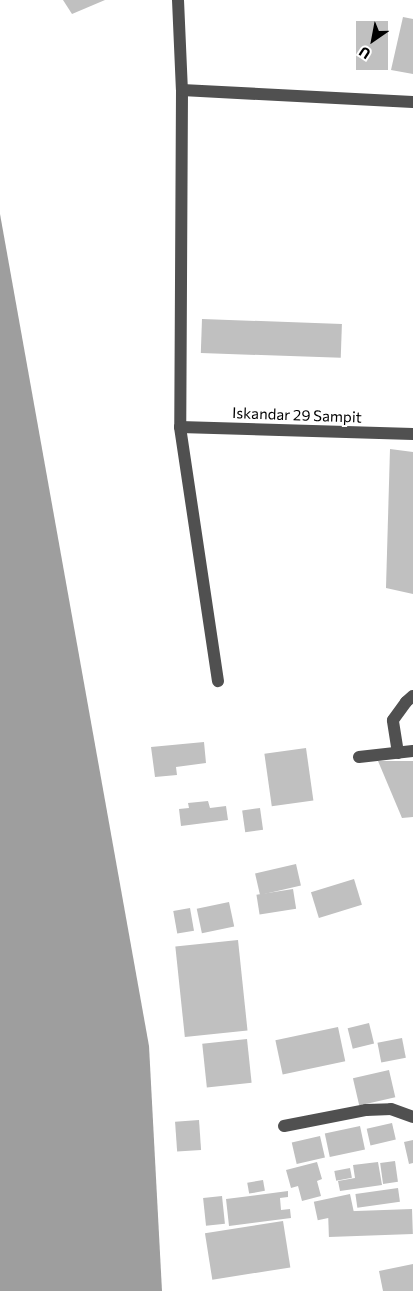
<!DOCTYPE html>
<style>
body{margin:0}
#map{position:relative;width:413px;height:1291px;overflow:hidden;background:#fff;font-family:Commissioner,sans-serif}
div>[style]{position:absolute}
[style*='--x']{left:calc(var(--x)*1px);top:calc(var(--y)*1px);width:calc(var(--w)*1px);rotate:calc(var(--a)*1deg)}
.water>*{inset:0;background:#9e9e9e}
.building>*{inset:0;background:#c0c0c0;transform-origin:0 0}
.minor>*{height:12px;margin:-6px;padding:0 6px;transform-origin:6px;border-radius:6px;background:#505050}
span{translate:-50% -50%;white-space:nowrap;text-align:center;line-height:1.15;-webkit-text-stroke:4px #fff;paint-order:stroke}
.street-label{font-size:15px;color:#000}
.north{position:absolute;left:348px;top:15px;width:50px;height:50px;-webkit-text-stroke:4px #fff;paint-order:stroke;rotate:213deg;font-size:14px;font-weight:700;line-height:20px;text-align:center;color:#000}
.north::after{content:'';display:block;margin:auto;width:18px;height:22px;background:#000;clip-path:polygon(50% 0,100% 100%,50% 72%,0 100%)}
</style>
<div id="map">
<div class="water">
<div style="clip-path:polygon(0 214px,149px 1046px,162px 1291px,0 1291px)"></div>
</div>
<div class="building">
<div style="clip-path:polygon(63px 0,105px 0,72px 14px)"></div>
<div style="clip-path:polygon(403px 17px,413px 19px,413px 74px,391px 70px)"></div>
<div style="left:356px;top:21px;width:32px;height:49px"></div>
<div style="left:202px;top:319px;width:140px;height:34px;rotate:2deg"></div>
<div style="clip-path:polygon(390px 449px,413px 452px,413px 594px,386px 588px)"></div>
<div style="clip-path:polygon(204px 742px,206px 763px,176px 767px,177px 775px,155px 777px,151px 747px)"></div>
<div style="left:306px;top:748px;width:53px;height:42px;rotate:82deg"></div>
<div style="clip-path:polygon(378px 761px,413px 761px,413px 817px,402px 818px)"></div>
<div style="clip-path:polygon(208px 801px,210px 808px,226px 806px,228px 820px,181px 826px,179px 809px,189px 808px,188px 803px)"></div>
<div style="left:260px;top:808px;width:22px;height:18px;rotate:82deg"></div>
<div style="left:296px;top:864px;width:22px;height:42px;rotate:77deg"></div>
<div style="left:354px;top:879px;width:27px;height:45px;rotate:73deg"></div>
<div style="left:293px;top:889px;width:20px;height:37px;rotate:81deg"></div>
<div style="left:229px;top:902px;width:25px;height:33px;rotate:78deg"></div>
<div style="left:190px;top:908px;width:23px;height:17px;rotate:80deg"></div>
<div style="left:238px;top:940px;width:91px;height:63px;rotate:84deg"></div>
<div style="left:369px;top:1023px;width:21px;height:22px;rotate:76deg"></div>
<div style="left:338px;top:1027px;width:35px;height:64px;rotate:78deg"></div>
<div style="left:402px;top:1038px;width:20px;height:25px;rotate:79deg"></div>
<div style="left:247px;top:1039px;width:44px;height:45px;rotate:84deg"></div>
<div style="left:389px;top:1070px;width:28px;height:37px;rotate:77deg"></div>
<div style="left:199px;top:1120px;width:30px;height:24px;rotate:86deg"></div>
<div style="left:392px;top:1123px;width:17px;height:26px;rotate:77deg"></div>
<div style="left:360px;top:1126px;width:24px;height:36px;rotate:78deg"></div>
<div style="left:320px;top:1136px;width:22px;height:29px;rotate:77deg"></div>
<div style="clip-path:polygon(413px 1140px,413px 1163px,409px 1164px,404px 1142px)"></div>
<div style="left:395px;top:1161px;width:21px;height:15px;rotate:82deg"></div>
<div style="clip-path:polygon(317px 1162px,322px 1179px,317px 1181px,321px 1196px,302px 1201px,298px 1186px,291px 1188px,286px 1170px)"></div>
<div style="clip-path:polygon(378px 1162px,382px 1185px,340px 1191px,338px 1181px,355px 1178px,353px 1165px)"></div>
<div style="left:350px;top:1168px;width:10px;height:16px;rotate:79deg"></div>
<div style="left:263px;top:1180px;width:11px;height:16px;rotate:80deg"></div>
<div style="left:398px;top:1188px;width:14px;height:43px;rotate:82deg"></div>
<div style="clip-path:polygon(288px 1191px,288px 1197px,280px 1198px,281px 1210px,290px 1209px,291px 1218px,229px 1226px,226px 1199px)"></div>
<div style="left:350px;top:1194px;width:19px;height:37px;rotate:78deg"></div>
<div style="left:222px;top:1196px;width:28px;height:19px;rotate:84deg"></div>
<div style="left:412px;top:1209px;width:25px;height:84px;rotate:88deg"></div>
<div style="left:283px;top:1221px;width:47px;height:79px;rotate:81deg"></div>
<div style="clip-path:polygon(413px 1264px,413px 1291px,383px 1291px,379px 1271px)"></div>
</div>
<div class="minor">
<div style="--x:178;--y:0;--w:90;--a:87.5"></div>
<div style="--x:182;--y:90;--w:337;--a:90.3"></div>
<div style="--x:180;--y:427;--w:257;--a:81.5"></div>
<div style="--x:182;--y:90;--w:231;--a:3"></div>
<div style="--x:180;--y:427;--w:233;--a:1.7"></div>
<div style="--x:398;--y:753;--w:33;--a:-99"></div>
<div style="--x:393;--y:720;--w:22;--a:-54"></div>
<div style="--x:406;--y:702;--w:9;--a:-41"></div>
<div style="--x:359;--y:757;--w:54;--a:-6.3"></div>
<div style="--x:284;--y:1126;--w:84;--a:-11"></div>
<div style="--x:366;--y:1110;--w:25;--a:-2"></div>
<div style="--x:391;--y:1109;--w:23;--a:20"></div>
</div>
<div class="street-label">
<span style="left:297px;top:415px;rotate:2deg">Iskandar 29 Sampit</span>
</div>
<div class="north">U</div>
</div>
